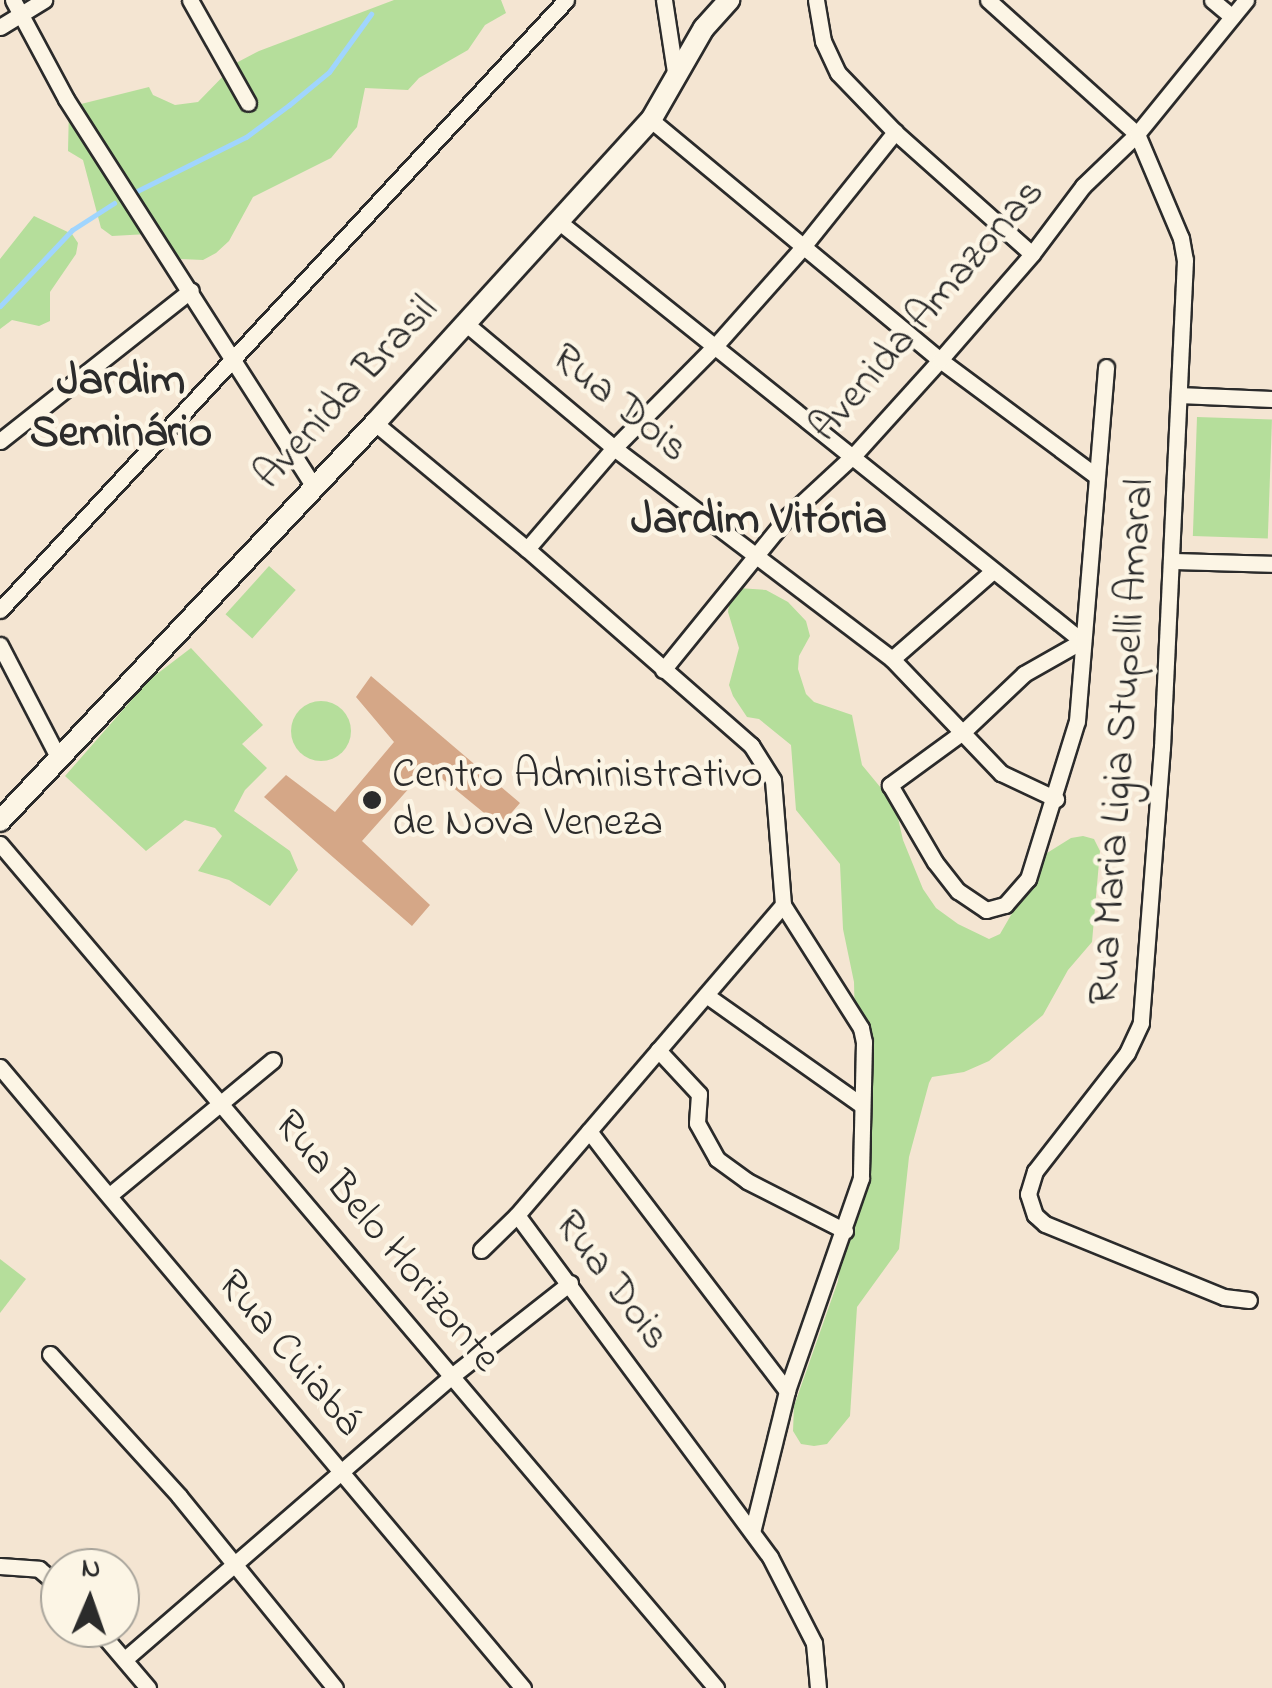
<!DOCTYPE html>
<meta charset="utf-8">
<style>
body{margin:0}
#map{position:relative;width:1272px;height:1688px;overflow:hidden;background:#f4e5d2;font-family:"Indie Flower",sans-serif}
div>[style]{position:absolute}
[style*='--x']{left:calc(var(--x)*1px);top:calc(var(--y)*1px);width:calc(var(--w)*1px);rotate:calc(var(--a)*1deg)}
.green>*{inset:0;background:#b5de9b;transform-origin:0 0}
.round{border-radius:50%}
.stream>*{height:5px;margin:-2.5px;padding:0 2.5px;transform-origin:2.5px;border-radius:2.5px;background:#a0d5fe}
.building>*{inset:0;background:#d5a787}
.roads{filter:drop-shadow(2px 0 #2b2b2b) drop-shadow(-2px 0 #2b2b2b) drop-shadow(0 2px #2b2b2b) drop-shadow(0 -2px #2b2b2b)}
.minor>*{height:15px;margin:-7.5px;padding:0 7.5px;transform-origin:7.5px;border-radius:7.5px;background:#fcf5e5}
.tertiary>*{height:20px;margin:-10px;padding:0 10px;transform-origin:10px;border-radius:10px;background:#fcf5e5}
.dots>*{width:28px;height:28px;translate:-50% -50%;box-sizing:border-box;border:5px solid #fcf5e5;border-radius:50%}
span{translate:-50% -50%;white-space:nowrap;text-align:center;line-height:1.15;-webkit-text-stroke:9px #fcf5e5;paint-order:stroke}
.street-label{font-size:42px;color:#2b2b2b}
.poi-label{font-size:42px;color:#2b2b2b}
.left{translate:0 -50%;text-align:left}
.neighbourhood-label{font-size:45px;color:#2b2b2b;font-weight:700}
.north{position:absolute;left:40px;top:1548px;width:100px;height:100px;box-sizing:border-box;background:#fcf5e5;border:2px solid #a8a49b;border-radius:50%;rotate:2deg;font-size:28px;font-weight:700;line-height:40px;text-align:center;color:#2b2b2b}
.north::after{content:'';display:block;margin:auto;width:35px;height:45px;background:#2b2b2b;clip-path:polygon(50% 0,100% 100%,50% 72%,0 100%)}
</style>
<div id="map">
<div class="green">
<div style="clip-path:polygon(394px 0,501px 0,506px 13px,485px 25px,468px 50px,419px 78px,408px 90px,365px 88px,357px 127px,331px 158px,253px 197px,229px 241px,216px 253px,203px 260px,181px 259px,148px 234px,112px 236px,101px 228px,83px 160px,68px 151px,69px 107px,149px 87px,153px 95px,175px 105px,198px 102px,236px 63px,259px 51px)"></div>
<div style="clip-path:polygon(34px 216px,72px 234px,78px 243px,76px 254px,50px 292px,50px 321px,39px 326px,12px 320px,0 329px,0 259px)"></div>
<div style="left:1197px;top:417px;width:75px;height:119px;rotate:2deg"></div>
<div style="left:269px;top:566px;width:36px;height:65px;rotate:42deg"></div>
<div style="clip-path:polygon(738px 588px,766px 590px,788px 602px,806px 621px,810px 636px,799px 656px,798px 669px,806px 694px,814px 702px,852px 715px,862px 765px,895px 805px,903px 840px,923px 889px,936px 908px,958px 924px,989px 939px,1000px 934px,1047px 853px,1071px 838px,1083px 836px,1094px 839px,1100px 851px,1092px 942px,1068px 970px,1043px 1015px,989px 1061px,964px 1072px,932px 1077px,929px 1083px,909px 1157px,899px 1249px,857px 1307px,850px 1416px,827px 1444px,814px 1446px,801px 1444px,793px 1431px,794px 1406px,838px 1281px,849px 1190px,858px 1155px,854px 982px,843px 929px,840px 864px,796px 810px,791px 745px,759px 719px,747px 717px,733px 696px,729px 685px,739px 648px,728px 612px,730px 598px)"></div>
<div style="clip-path:polygon(191px 648px,263px 725px,242px 744px,267px 768px,245px 790px,234px 811px,290px 851px,298px 870px,270px 906px,229px 880px,198px 871px,222px 836px,215px 828px,185px 820px,146px 851px,65px 776px,149px 680px)"></div>
<div class="round" style="left:291px;top:701px;width:60px;height:60px"></div>
<div style="clip-path:polygon(0 1259px,26px 1279px,0 1313px)"></div>
</div>
<div class="stream">
<div style="--x:137;--y:191;--w:122;--a:-26.4"></div>
<div style="--x:246;--y:137;--w:54;--a:-36.7"></div>
<div style="--x:289;--y:105;--w:52;--a:-39.5"></div>
<div style="--x:329;--y:72;--w:72;--a:-54.1"></div>
<div style="--x:0;--y:306;--w:105;--a:-46.5"></div>
<div style="--x:72;--y:230;--w:50;--a:-32.7"></div>
</div>
<div class="building">
<div style="clip-path:polygon(371px 676px,520px 803px,500px 826px,428px 767px,362px 841px,430px 905px,412px 926px,264px 797px,286px 775px,335px 812px,394px 742px,356px 697px)"></div>
</div>
<div class="roads">
<div class="minor">
<div style="--x:13;--y:0;--w:112;--a:61.8"></div>
<div style="--x:66;--y:99;--w:458;--a:57.4"></div>
<div style="--x:190;--y:0;--w:118;--a:60.6"></div>
<div style="--x:664;--y:0;--w:79;--a:81.3"></div>
<div style="--x:816;--y:0;--w:42;--a:80.3"></div>
<div style="--x:823;--y:41;--w:35;--a:65"></div>
<div style="--x:838;--y:73;--w:82;--a:46"></div>
<div style="--x:895;--y:132;--w:183;--a:41.7"></div>
<div style="--x:988;--y:0;--w:200;--a:42"></div>
<div style="--x:1137;--y:134;--w:113;--a:67.1"></div>
<div style="--x:1181;--y:238;--w:22;--a:80"></div>
<div style="--x:1185;--y:260;--w:488;--a:92.7"></div>
<div style="--x:1162;--y:747;--w:277;--a:94.4"></div>
<div style="--x:1141;--y:1023;--w:33;--a:115"></div>
<div style="--x:1127;--y:1053;--w:150;--a:127.9"></div>
<div style="--x:1035;--y:1171;--w:24;--a:107"></div>
<div style="--x:1028;--y:1194;--w:22;--a:72"></div>
<div style="--x:1035;--y:1215;--w:13;--a:42"></div>
<div style="--x:1045;--y:1224;--w:193;--a:22.2"></div>
<div style="--x:1224;--y:1297;--w:25;--a:7"></div>
<div style="--x:1212;--y:0;--w:26;--a:40"></div>
<div style="--x:0;--y:27;--w:52;--a:-31.5"></div>
<div style="--x:651;--y:120;--w:376;--a:39.7"></div>
<div style="--x:940;--y:360;--w:194;--a:36.6"></div>
<div style="--x:558;--y:221;--w:672;--a:38.71"></div>
<div style="--x:1082;--y:641;--w:67;--a:150.4"></div>
<div style="--x:1024;--y:674;--w:83;--a:136.5"></div>
<div style="--x:964;--y:731;--w:92;--a:143.9"></div>
<div style="--x:890;--y:785;--w:89;--a:59.7"></div>
<div style="--x:935;--y:862;--w:37;--a:52"></div>
<div style="--x:958;--y:891;--w:34;--a:34"></div>
<div style="--x:986;--y:910;--w:20;--a:-15"></div>
<div style="--x:1005;--y:905;--w:35;--a:-49"></div>
<div style="--x:1028;--y:879;--w:165;--a:-72.8"></div>
<div style="--x:1077;--y:721;--w:355;--a:-85.3"></div>
<div style="--x:464;--y:322;--w:196;--a:40"></div>
<div style="--x:614;--y:448;--w:349;--a:37.2"></div>
<div style="--x:892;--y:659;--w:158;--a:46.3"></div>
<div style="--x:1001;--y:773;--w:61;--a:25.3"></div>
<div style="--x:1180;--y:395;--w:92;--a:2.5"></div>
<div style="--x:375;--y:423;--w:197;--a:39.7"></div>
<div style="--x:527;--y:549;--w:298;--a:41.2"></div>
<div style="--x:751;--y:745;--w:41;--a:57.8"></div>
<div style="--x:773;--y:780;--w:125;--a:85.4"></div>
<div style="--x:783;--y:905;--w:146;--a:57.6"></div>
<div style="--x:861;--y:1028;--w:14;--a:78"></div>
<div style="--x:864;--y:1042;--w:136;--a:91.3"></div>
<div style="--x:861;--y:1178;--w:225;--a:109.2"></div>
<div style="--x:787;--y:1391;--w:145;--a:103.9"></div>
<div style="--x:0;--y:441;--w:243;--a:-38.3"></div>
<div style="--x:527;--y:549;--w:133;--a:-49.3"></div>
<div style="--x:614;--y:448;--w:145;--a:-45.3"></div>
<div style="--x:716;--y:345;--w:130;--a:-48.4"></div>
<div style="--x:802;--y:248;--w:149;--a:-51.3"></div>
<div style="--x:1173;--y:561;--w:99;--a:1.7"></div>
<div style="--x:0;--y:610;--w:832;--a:-47.14"></div>
<div style="--x:0;--y:645;--w:126;--a:62.6"></div>
<div style="--x:892;--y:659;--w:134;--a:-41.1"></div>
<div style="--x:663;--y:670;--w:198;--a:-50.9"></div>
<div style="--x:788;--y:516;--w:91;--a:-42.8"></div>
<div style="--x:855;--y:454;--w:127;--a:-47.9"></div>
<div style="--x:940;--y:360;--w:140;--a:-49"></div>
<div style="--x:1032;--y:254;--w:85;--a:-53.1"></div>
<div style="--x:1083;--y:186;--w:75;--a:-43.9"></div>
<div style="--x:1137;--y:134;--w:173;--a:-50.9"></div>
<div style="--x:0;--y:844;--w:1107;--a:49.69"></div>
<div style="--x:706;--y:995;--w:189;--a:35.3"></div>
<div style="--x:658;--y:1050;--w:60;--a:47"></div>
<div style="--x:699;--y:1094;--w:29;--a:94"></div>
<div style="--x:697;--y:1123;--w:41;--a:60.9"></div>
<div style="--x:717;--y:1159;--w:37;--a:36"></div>
<div style="--x:747;--y:1181;--w:110;--a:27"></div>
<div style="--x:0;--y:1067;--w:812;--a:49.9"></div>
<div style="--x:589;--y:1131;--w:327;--a:52.7"></div>
<div style="--x:111;--y:1194;--w:210;--a:-39.6"></div>
<div style="--x:517;--y:1215;--w:425;--a:53.5"></div>
<div style="--x:770;--y:1557;--w:97;--a:62.9"></div>
<div style="--x:814;--y:1643;--w:45;--a:84.9"></div>
<div style="--x:481;--y:1250;--w:50;--a:-44.2"></div>
<div style="--x:517;--y:1215;--w:408;--a:-49.4"></div>
<div style="--x:50;--y:1354;--w:192;--a:47.7"></div>
<div style="--x:179;--y:1496;--w:247;--a:50.9"></div>
<div style="--x:0;--y:1566;--w:39;--a:4"></div>
<div style="--x:39;--y:1569;--w:28;--a:41"></div>
<div style="--x:97;--y:1628;--w:79;--a:49.6"></div>
<div style="--x:125;--y:1659;--w:434;--a:-40.9"></div>
<div style="--x:453;--y:1375;--w:149;--a:-38.2"></div>
</div>
<div class="tertiary">
<div style="--x:0;--y:821;--w:547;--a:-46.7"></div>
<div style="--x:375;--y:423;--w:410;--a:-47.7"></div>
<div style="--x:651;--y:120;--w:106;--a:-60.1"></div>
<div style="--x:704;--y:28;--w:38;--a:-48"></div>
</div>
</div>
<div class="dots">
<div style="left:372px;top:800px;background:#2b2b2b"></div>
</div>
<div class="street-label">
<span style="left:928px;top:311px;rotate:-49deg">Avenida Amazonas</span>
<span style="left:347px;top:393px;rotate:-47deg">Avenida Brasil</span>
<span style="left:619px;top:404px;rotate:39deg">Rua Dois</span>
<span style="left:1123px;top:742px;rotate:-86deg">Rua Maria Ligia Stupelli Amaral</span>
<span style="left:386px;top:1242px;rotate:50deg">Rua Belo Horizonte</span>
<span style="left:611px;top:1281px;rotate:53deg">Rua Dois</span>
<span style="left:289px;top:1354px;rotate:50deg">Rua Cuiabá</span>
</div>
<div class="poi-label">
<span class="left" style="left:392px;top:800px">Centro Administrativo<br>de Nova Veneza</span>
</div>
<div class="neighbourhood-label">
<span style="left:121px;top:409px">Jardim<br>Seminário</span>
<span style="left:759px;top:522px">Jardim Vitória</span>
</div>
<div class="north">N</div>
</div>
